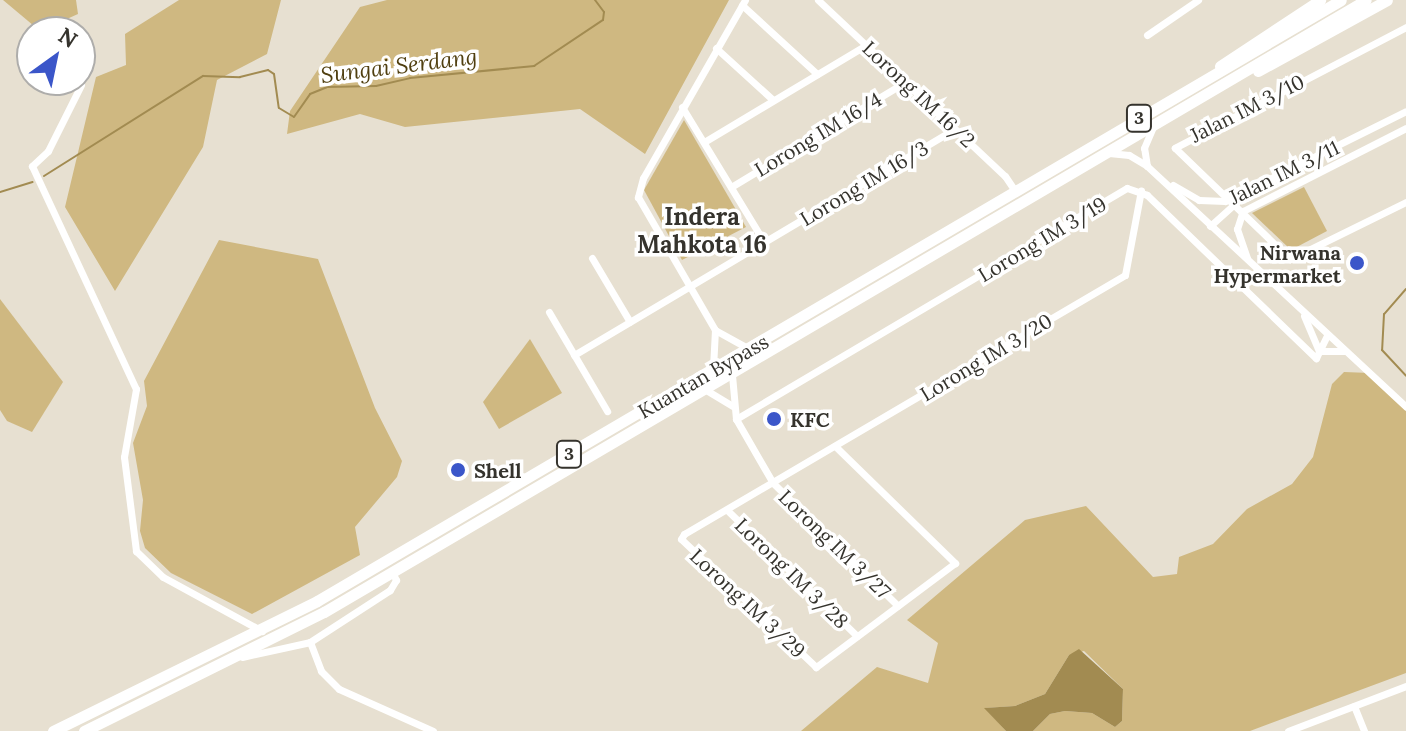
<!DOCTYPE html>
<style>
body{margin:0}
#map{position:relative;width:1406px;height:731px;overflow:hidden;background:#e7e0d1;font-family:Lora,serif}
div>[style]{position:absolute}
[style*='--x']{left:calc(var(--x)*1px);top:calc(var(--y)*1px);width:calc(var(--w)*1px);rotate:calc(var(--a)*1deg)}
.green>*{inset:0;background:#cfb881}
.water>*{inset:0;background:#a28b51}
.stream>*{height:2px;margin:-1px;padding:0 1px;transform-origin:1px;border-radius:1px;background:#a28b51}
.minor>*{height:7px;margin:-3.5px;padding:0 3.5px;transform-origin:3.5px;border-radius:3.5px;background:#fff}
.highway>*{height:11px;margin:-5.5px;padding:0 5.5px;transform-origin:5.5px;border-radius:5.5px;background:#fff}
.dots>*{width:22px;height:22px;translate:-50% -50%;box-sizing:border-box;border:4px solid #fff;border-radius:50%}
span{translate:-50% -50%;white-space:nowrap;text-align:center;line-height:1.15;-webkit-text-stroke:7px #fff;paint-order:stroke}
.shield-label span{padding:2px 6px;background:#fff;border:2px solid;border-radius:6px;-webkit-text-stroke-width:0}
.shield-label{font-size:18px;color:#35332d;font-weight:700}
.street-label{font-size:20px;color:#35332d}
.poi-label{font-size:20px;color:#35332d;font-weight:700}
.right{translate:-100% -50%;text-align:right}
.left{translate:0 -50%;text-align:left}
.water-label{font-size:22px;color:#503f10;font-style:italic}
.quarter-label{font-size:24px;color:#35332d;font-weight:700}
.north{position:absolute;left:16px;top:16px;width:80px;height:80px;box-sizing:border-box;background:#fff;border:2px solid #aeadab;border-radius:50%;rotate:33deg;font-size:22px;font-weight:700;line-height:32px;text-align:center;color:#35332d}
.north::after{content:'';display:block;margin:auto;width:28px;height:36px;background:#3b56c9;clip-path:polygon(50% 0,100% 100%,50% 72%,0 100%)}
</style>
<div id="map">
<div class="green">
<div style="clip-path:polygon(3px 0,76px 0,78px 14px,40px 31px)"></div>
<div style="clip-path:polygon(179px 0,281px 0,267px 54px,217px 80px,203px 147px,115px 291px,65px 207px,96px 77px,126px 65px,125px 34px)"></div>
<div style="clip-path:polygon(387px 0,729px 0,645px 154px,580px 109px,405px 127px,360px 114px,287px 134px,290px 111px,360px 7px)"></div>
<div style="clip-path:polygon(684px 120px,746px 227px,682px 260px,644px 190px)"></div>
<div style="clip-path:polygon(1304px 187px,1327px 231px,1291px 250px,1252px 213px)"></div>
<div style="clip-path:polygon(219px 240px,318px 259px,375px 408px,402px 461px,397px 477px,355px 527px,360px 555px,252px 614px,171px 573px,145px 548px,140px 531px,143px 500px,133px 443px,147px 406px,144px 381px)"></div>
<div style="clip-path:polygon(0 299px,63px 382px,32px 432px,7px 421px,0 410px)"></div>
<div style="clip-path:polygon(530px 339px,562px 393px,499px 429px,483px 402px)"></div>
<div style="clip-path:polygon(1344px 372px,1370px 373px,1406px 408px,1406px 673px,1250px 731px,1033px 731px,1050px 714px,1065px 711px,1092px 713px,1115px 727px,1122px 721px,1123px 689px,1084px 651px,1069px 655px,1045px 694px,1015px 706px,985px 708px,1006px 731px,801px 731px,877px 667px,928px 683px,938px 643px,907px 620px,1025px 520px,1086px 506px,1153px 577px,1177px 574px,1179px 557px,1213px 544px,1247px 509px,1292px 484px,1313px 457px,1332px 384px)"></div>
</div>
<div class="water">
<div style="clip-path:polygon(1079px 649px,1123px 689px,1122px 721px,1115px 727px,1092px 713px,1065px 711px,1050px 714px,1033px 731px,1006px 731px,984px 708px,1015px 706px,1045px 694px,1069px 655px)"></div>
</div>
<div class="stream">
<div style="--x:44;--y:176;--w:188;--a:-32.2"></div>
<div style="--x:203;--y:76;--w:37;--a:2"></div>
<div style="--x:240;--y:77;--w:29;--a:-14"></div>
<div style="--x:268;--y:70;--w:7;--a:34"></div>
<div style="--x:274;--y:74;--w:34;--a:82"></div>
<div style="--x:279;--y:108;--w:17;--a:31"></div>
<div style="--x:294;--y:117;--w:28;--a:-55"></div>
<div style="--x:310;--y:94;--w:18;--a:-22"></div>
<div style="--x:327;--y:87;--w:49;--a:-1.2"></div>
<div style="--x:376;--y:86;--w:35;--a:-13"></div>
<div style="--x:410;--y:78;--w:125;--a:-5.5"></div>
<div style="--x:534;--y:66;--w:83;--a:-33.7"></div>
<div style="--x:603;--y:20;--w:8;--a:-83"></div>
<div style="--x:604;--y:12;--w:15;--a:-127"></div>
<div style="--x:0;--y:192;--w:34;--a:-17"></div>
<div style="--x:1406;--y:289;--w:33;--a:131"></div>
<div style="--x:1384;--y:314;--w:36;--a:93"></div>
<div style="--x:1382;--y:350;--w:35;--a:47"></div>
</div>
<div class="minor">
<div style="--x:745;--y:0;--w:205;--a:119.8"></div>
<div style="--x:643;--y:178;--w:20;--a:105"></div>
<div style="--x:638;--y:197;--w:154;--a:59.9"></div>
<div style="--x:715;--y:330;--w:39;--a:29"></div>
<div style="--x:818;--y:0;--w:257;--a:43.3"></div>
<div style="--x:1005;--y:176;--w:18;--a:56"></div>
<div style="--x:742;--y:5;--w:102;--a:42.6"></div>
<div style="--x:1406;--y:27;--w:261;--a:152.4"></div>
<div style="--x:1175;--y:148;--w:160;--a:44"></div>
<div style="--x:1290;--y:259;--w:129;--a:-26.2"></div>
<div style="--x:1147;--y:35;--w:62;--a:-34.5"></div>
<div style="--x:716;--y:48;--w:77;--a:42.4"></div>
<div style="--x:81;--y:85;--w:74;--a:116.6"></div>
<div style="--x:48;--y:151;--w:22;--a:137"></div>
<div style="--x:32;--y:166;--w:246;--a:65"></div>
<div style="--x:136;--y:389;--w:69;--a:100"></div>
<div style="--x:124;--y:457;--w:95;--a:82.7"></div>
<div style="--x:136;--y:551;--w:37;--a:44"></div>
<div style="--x:163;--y:577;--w:113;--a:28.6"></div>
<div style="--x:682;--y:107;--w:158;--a:58.7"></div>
<div style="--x:704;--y:142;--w:189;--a:-30.9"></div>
<div style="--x:1109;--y:153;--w:20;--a:6"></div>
<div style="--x:1129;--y:155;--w:21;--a:31"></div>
<div style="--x:1147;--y:166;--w:354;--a:42.9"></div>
<div style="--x:1147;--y:166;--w:18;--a:-99"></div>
<div style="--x:1144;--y:148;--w:23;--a:-67"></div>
<div style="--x:1173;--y:185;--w:30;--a:30"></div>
<div style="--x:1199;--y:200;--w:26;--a:2"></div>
<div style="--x:1225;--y:201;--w:202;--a:-26.4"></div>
<div style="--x:731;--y:187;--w:203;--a:-31.1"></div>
<div style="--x:1210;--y:226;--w:28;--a:-42"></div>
<div style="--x:592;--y:258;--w:74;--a:59.3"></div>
<div style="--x:1247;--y:258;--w:31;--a:-109"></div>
<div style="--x:1237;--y:229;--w:19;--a:-72"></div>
<div style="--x:1243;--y:211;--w:183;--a:-27"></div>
<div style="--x:549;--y:312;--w:115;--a:59.6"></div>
<div style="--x:1304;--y:316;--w:38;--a:67"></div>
<div style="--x:1319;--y:351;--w:25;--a:0"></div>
<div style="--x:574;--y:355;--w:443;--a:-30.7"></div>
<div style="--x:713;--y:368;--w:38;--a:-87"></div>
<div style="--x:732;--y:375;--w:44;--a:84.8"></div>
<div style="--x:736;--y:419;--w:74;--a:60"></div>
<div style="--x:773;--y:483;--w:175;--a:44.5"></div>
<div style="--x:706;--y:390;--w:31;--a:31"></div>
<div style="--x:736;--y:419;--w:454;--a:-30.6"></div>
<div style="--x:1127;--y:188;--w:21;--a:19"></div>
<div style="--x:1147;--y:195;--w:235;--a:44"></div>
<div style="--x:1316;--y:358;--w:25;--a:-64"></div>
<div style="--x:835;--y:446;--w:168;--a:44.3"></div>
<div style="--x:955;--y:563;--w:174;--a:143.2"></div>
<div style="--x:816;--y:667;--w:186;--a:-136.5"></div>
<div style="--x:681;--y:539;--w:6;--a:-59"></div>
<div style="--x:684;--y:534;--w:511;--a:-30.43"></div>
<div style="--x:1125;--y:275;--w:86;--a:-79.3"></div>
<div style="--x:727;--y:510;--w:181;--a:44.1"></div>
<div style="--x:392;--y:572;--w:9;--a:63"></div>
<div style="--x:396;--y:580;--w:12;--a:121"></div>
<div style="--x:390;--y:590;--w:95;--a:147"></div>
<div style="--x:310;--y:642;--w:31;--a:69"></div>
<div style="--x:321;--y:671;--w:25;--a:45"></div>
<div style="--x:339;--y:689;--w:103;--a:24.1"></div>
<div style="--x:242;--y:657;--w:70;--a:-12.4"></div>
<div style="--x:1354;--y:706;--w:27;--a:68"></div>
<div style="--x:1288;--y:731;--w:126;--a:-20.9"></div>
</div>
<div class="highway">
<div style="--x:1220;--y:66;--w:120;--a:-33.4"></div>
<div style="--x:1258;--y:71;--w:147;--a:-28.8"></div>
<div style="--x:53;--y:731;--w:294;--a:-26.2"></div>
<div style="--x:317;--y:601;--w:1187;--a:-30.41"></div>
<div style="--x:84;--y:731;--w:268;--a:-26.4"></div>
<div style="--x:324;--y:612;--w:1208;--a:-30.43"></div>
</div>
<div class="dots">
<div style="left:1357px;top:263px;background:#3b56c9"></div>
<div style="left:774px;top:419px;background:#3b56c9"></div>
<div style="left:458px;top:470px;background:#3b56c9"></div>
</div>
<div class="shield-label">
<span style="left:1139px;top:118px">3</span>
<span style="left:569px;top:454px">3</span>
</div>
<div class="street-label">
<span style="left:919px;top:94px;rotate:43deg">Lorong IM 16/2</span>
<span style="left:1247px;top:108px;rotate:-27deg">Jalan IM 3/10</span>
<span style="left:818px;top:134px;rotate:-31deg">Lorong IM 16/4</span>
<span style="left:1284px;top:172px;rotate:-26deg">Jalan IM 3/11</span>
<span style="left:864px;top:183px;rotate:-31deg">Lorong IM 16/3</span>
<span style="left:1042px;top:239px;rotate:-31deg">Lorong IM 3/19</span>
<span style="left:986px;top:357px;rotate:-31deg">Lorong IM 3/20</span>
<span style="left:703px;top:376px;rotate:-30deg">Kuantan Bypass</span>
<span style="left:835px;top:544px;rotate:44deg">Lorong IM 3/27</span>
<span style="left:792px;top:573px;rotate:44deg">Lorong IM 3/28</span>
<span style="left:748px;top:603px;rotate:43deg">Lorong IM 3/29</span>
</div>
<div class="poi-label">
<span class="right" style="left:1341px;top:264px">Nirwana<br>Hypermarket</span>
<span class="left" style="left:790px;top:419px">KFC</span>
<span class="left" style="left:474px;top:470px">Shell</span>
</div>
<div class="water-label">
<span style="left:399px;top:66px;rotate:-7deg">Sungai Serdang</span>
</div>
<div class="quarter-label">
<span style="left:702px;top:231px">Indera<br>Mahkota 16</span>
</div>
<div class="north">N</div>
</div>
